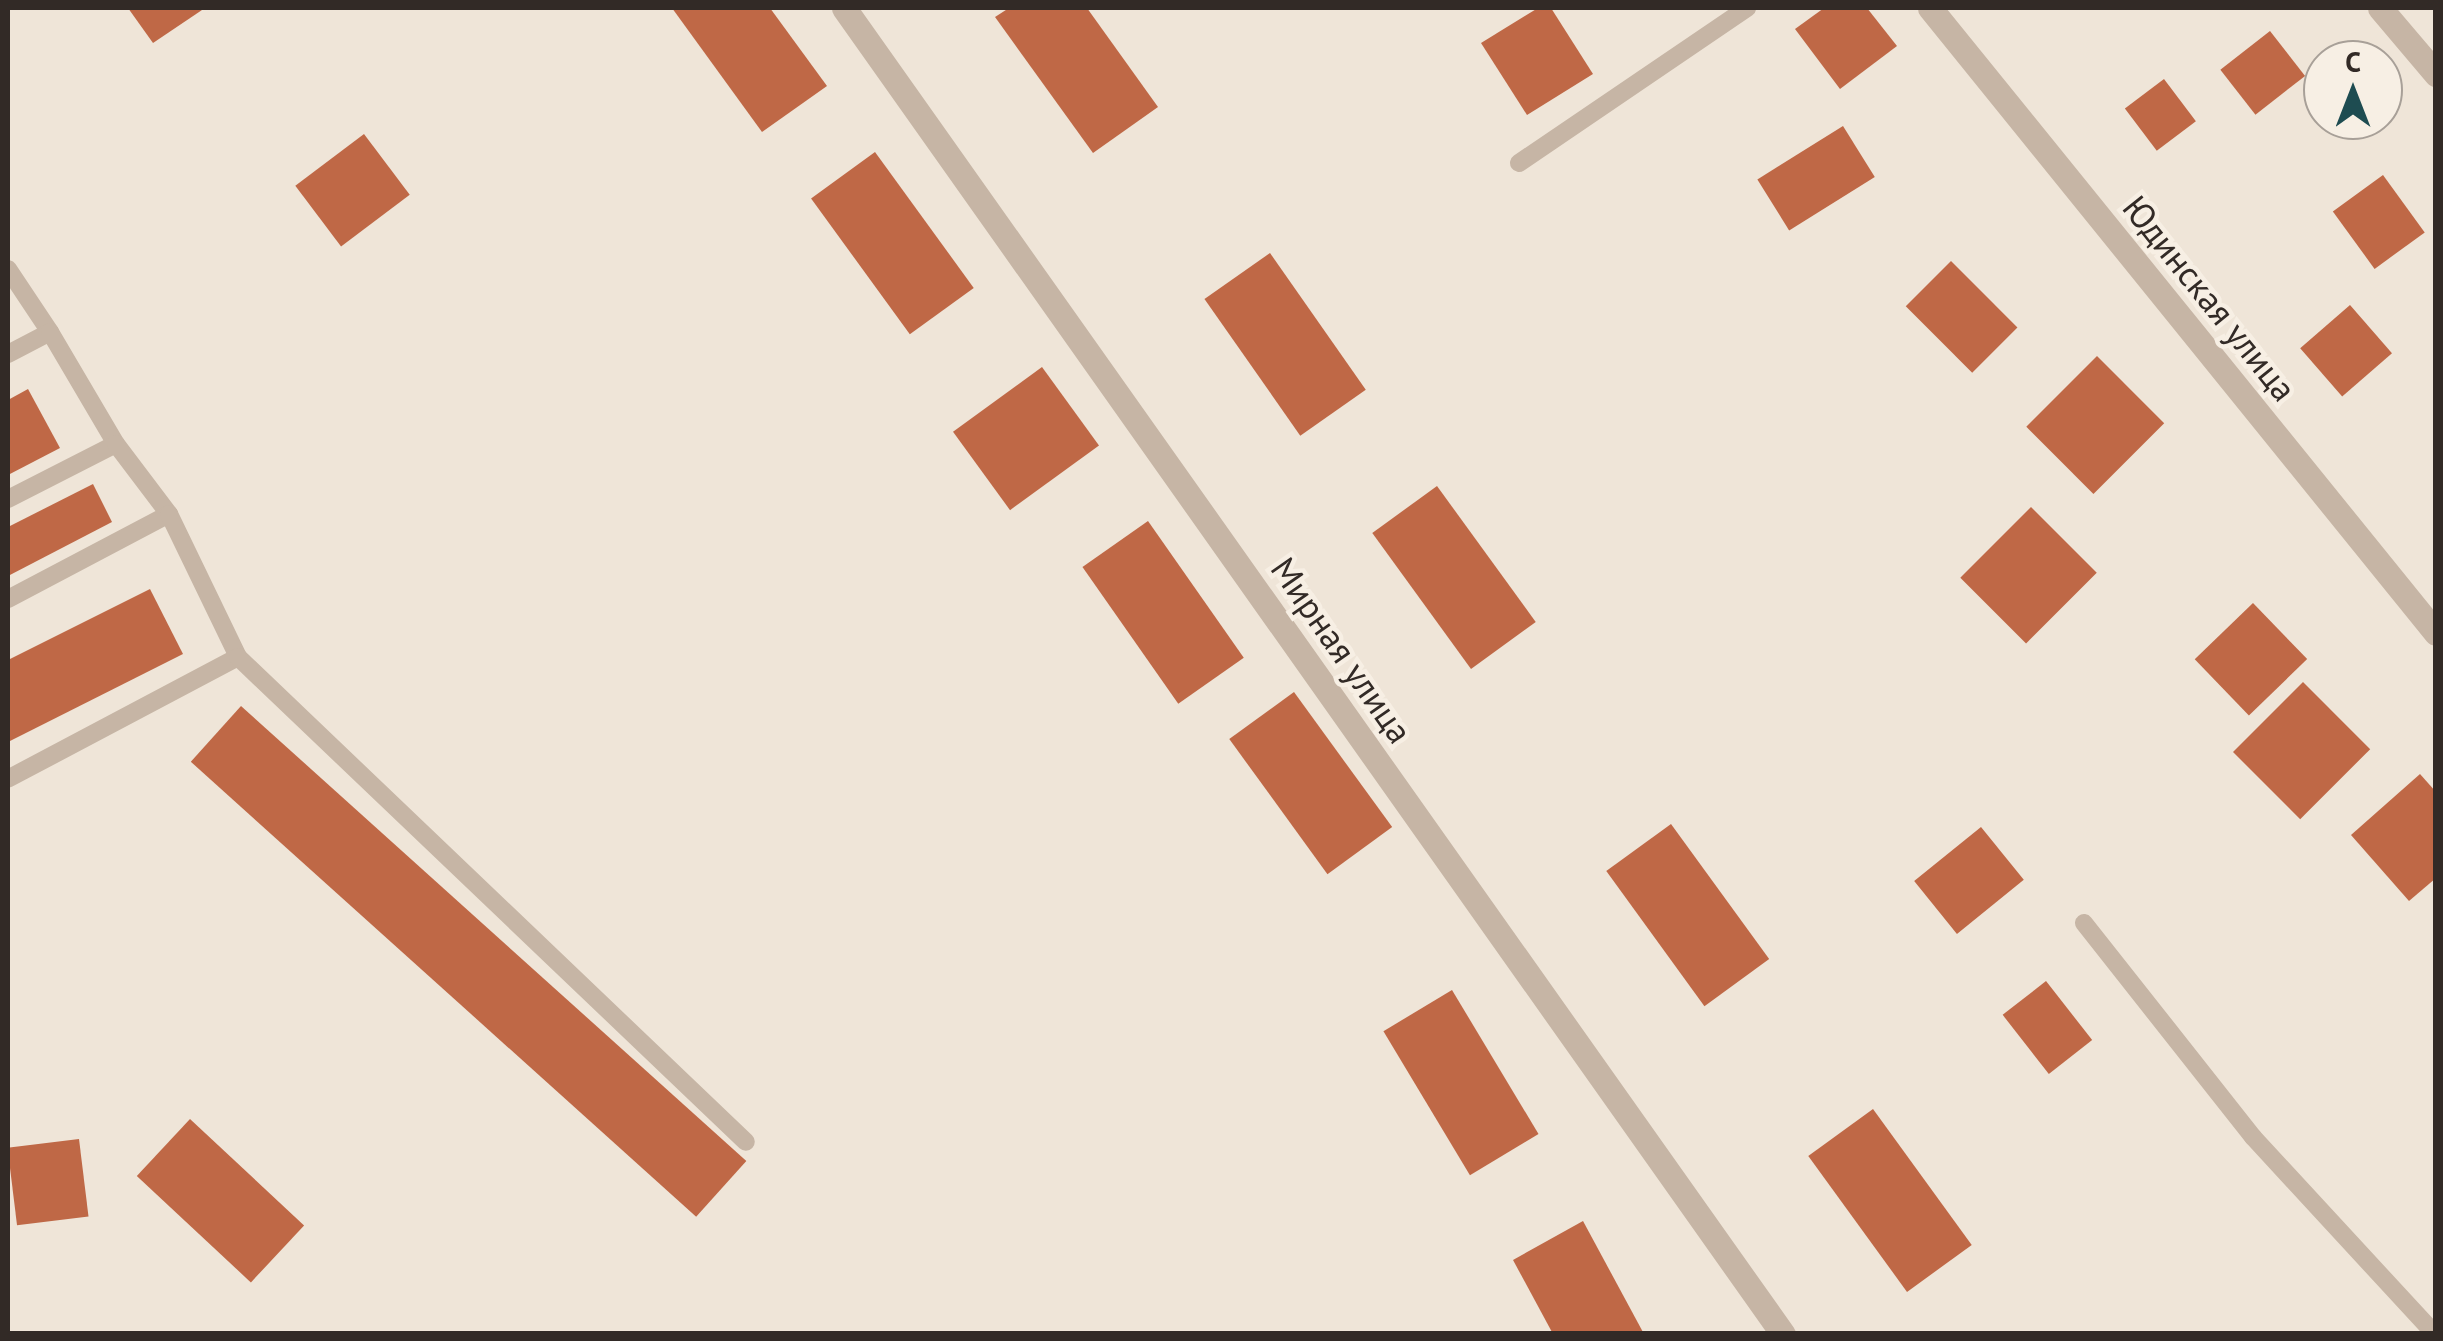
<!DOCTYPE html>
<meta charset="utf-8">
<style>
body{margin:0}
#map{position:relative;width:2443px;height:1341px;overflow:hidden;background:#efe5d8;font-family:"PT Sans",sans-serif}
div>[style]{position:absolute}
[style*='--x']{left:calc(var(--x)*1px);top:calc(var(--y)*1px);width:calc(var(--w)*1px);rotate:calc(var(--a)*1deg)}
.building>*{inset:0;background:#bf6846;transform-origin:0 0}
.service>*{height:18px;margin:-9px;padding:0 9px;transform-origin:9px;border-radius:9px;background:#c6b5a5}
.minor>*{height:25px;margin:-12.5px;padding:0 12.5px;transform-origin:12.5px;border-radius:12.5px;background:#c6b5a5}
span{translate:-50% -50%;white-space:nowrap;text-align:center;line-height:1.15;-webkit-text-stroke:9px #f7efe4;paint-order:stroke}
.street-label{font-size:35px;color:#322a26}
.frame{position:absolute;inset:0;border:10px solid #322a26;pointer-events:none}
.north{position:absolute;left:2303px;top:40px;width:100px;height:100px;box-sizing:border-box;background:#f7efe4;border:2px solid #a8a098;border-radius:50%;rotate:0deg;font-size:28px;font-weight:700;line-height:40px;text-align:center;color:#322a26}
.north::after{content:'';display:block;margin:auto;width:35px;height:45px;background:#1e4c51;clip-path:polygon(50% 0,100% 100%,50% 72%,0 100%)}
</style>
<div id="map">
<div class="building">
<div style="clip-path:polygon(128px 8px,205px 8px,153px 43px)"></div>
<div style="clip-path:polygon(672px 8px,770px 8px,827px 86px,762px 132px)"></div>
<div style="clip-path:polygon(1009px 8px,1087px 8px,1158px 107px,1093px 153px,995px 17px)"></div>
<div style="clip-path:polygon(1538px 8px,1551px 8px,1593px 74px,1527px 115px,1481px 43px)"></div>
<div style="clip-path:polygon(1824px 8px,1867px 8px,1897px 46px,1840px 89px,1795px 29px)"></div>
<div style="left:2270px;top:31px;width:57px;height:63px;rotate:52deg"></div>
<div style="left:2164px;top:79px;width:53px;height:49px;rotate:53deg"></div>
<div style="left:1843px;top:126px;width:60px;height:101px;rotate:58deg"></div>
<div style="left:364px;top:134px;width:76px;height:86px;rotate:53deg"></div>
<div style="left:875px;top:152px;width:168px;height:79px;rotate:54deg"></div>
<div style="left:2383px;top:175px;width:71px;height:62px;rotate:54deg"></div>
<div style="left:1270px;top:253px;width:167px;height:80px;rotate:55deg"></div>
<div style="left:1951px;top:261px;width:94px;height:64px;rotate:45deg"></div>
<div style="left:2350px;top:305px;width:64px;height:66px;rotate:49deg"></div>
<div style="left:2097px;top:356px;width:95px;height:100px;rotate:45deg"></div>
<div style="left:1042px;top:367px;width:97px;height:110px;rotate:54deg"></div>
<div style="clip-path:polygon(28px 389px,60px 448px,8px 475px,8px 400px)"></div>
<div style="clip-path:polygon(93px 484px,112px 522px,8px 576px,8px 527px)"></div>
<div style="left:1437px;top:486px;width:168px;height:80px;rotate:54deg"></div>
<div style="left:2031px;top:507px;width:93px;height:100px;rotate:45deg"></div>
<div style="left:1148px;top:521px;width:167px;height:80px;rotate:55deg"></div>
<div style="clip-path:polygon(150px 589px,183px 654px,8px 742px,8px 660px)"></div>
<div style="left:2253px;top:603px;width:78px;height:81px;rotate:46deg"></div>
<div style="left:2303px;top:682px;width:95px;height:99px;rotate:45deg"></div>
<div style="left:1294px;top:692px;width:167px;height:80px;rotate:54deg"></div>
<div style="left:241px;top:706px;width:680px;height:75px;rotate:42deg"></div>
<div style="clip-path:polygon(2420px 774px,2436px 792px,2436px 878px,2409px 901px,2351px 835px)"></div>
<div style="left:1671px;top:824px;width:167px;height:80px;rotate:54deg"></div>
<div style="left:1981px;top:827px;width:68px;height:86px;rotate:51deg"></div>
<div style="left:2046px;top:981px;width:75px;height:55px;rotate:52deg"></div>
<div style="left:1452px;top:990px;width:168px;height:80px;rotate:59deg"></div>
<div style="left:1873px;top:1109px;width:168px;height:80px;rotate:54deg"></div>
<div style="left:190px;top:1119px;width:156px;height:78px;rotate:43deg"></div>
<div style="left:79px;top:1139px;width:78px;height:72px;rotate:83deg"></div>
<div style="clip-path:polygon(1583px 1221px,1644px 1334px,1553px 1334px,1513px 1260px)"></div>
</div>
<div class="service">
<div style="--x:1519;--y:163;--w:276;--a:-34.2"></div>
<div style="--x:8;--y:269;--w:76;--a:56.3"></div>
<div style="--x:8;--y:354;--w:47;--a:-27.6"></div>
<div style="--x:50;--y:332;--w:130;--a:59.5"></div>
<div style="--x:8;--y:499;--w:121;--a:-27"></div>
<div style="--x:116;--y:444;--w:88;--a:52.9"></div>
<div style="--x:8;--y:599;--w:182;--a:-27.8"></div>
<div style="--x:169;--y:514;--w:159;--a:64.2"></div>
<div style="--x:238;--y:657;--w:260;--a:152.1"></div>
<div style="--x:238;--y:657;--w:702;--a:43.67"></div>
<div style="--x:2084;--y:923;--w:273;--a:51.7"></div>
<div style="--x:2253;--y:1137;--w:268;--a:47.3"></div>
</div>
<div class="minor">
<div style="--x:844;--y:8;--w:1625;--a:54.7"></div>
<div style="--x:1930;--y:8;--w:804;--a:51.01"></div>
<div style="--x:2380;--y:8;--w:87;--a:49.7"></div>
</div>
<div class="street-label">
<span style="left:2210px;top:298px;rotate:51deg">Юдинская улица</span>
<span style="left:1342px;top:650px;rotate:55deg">Мирная улица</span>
</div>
<div class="frame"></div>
<div class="north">С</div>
</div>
